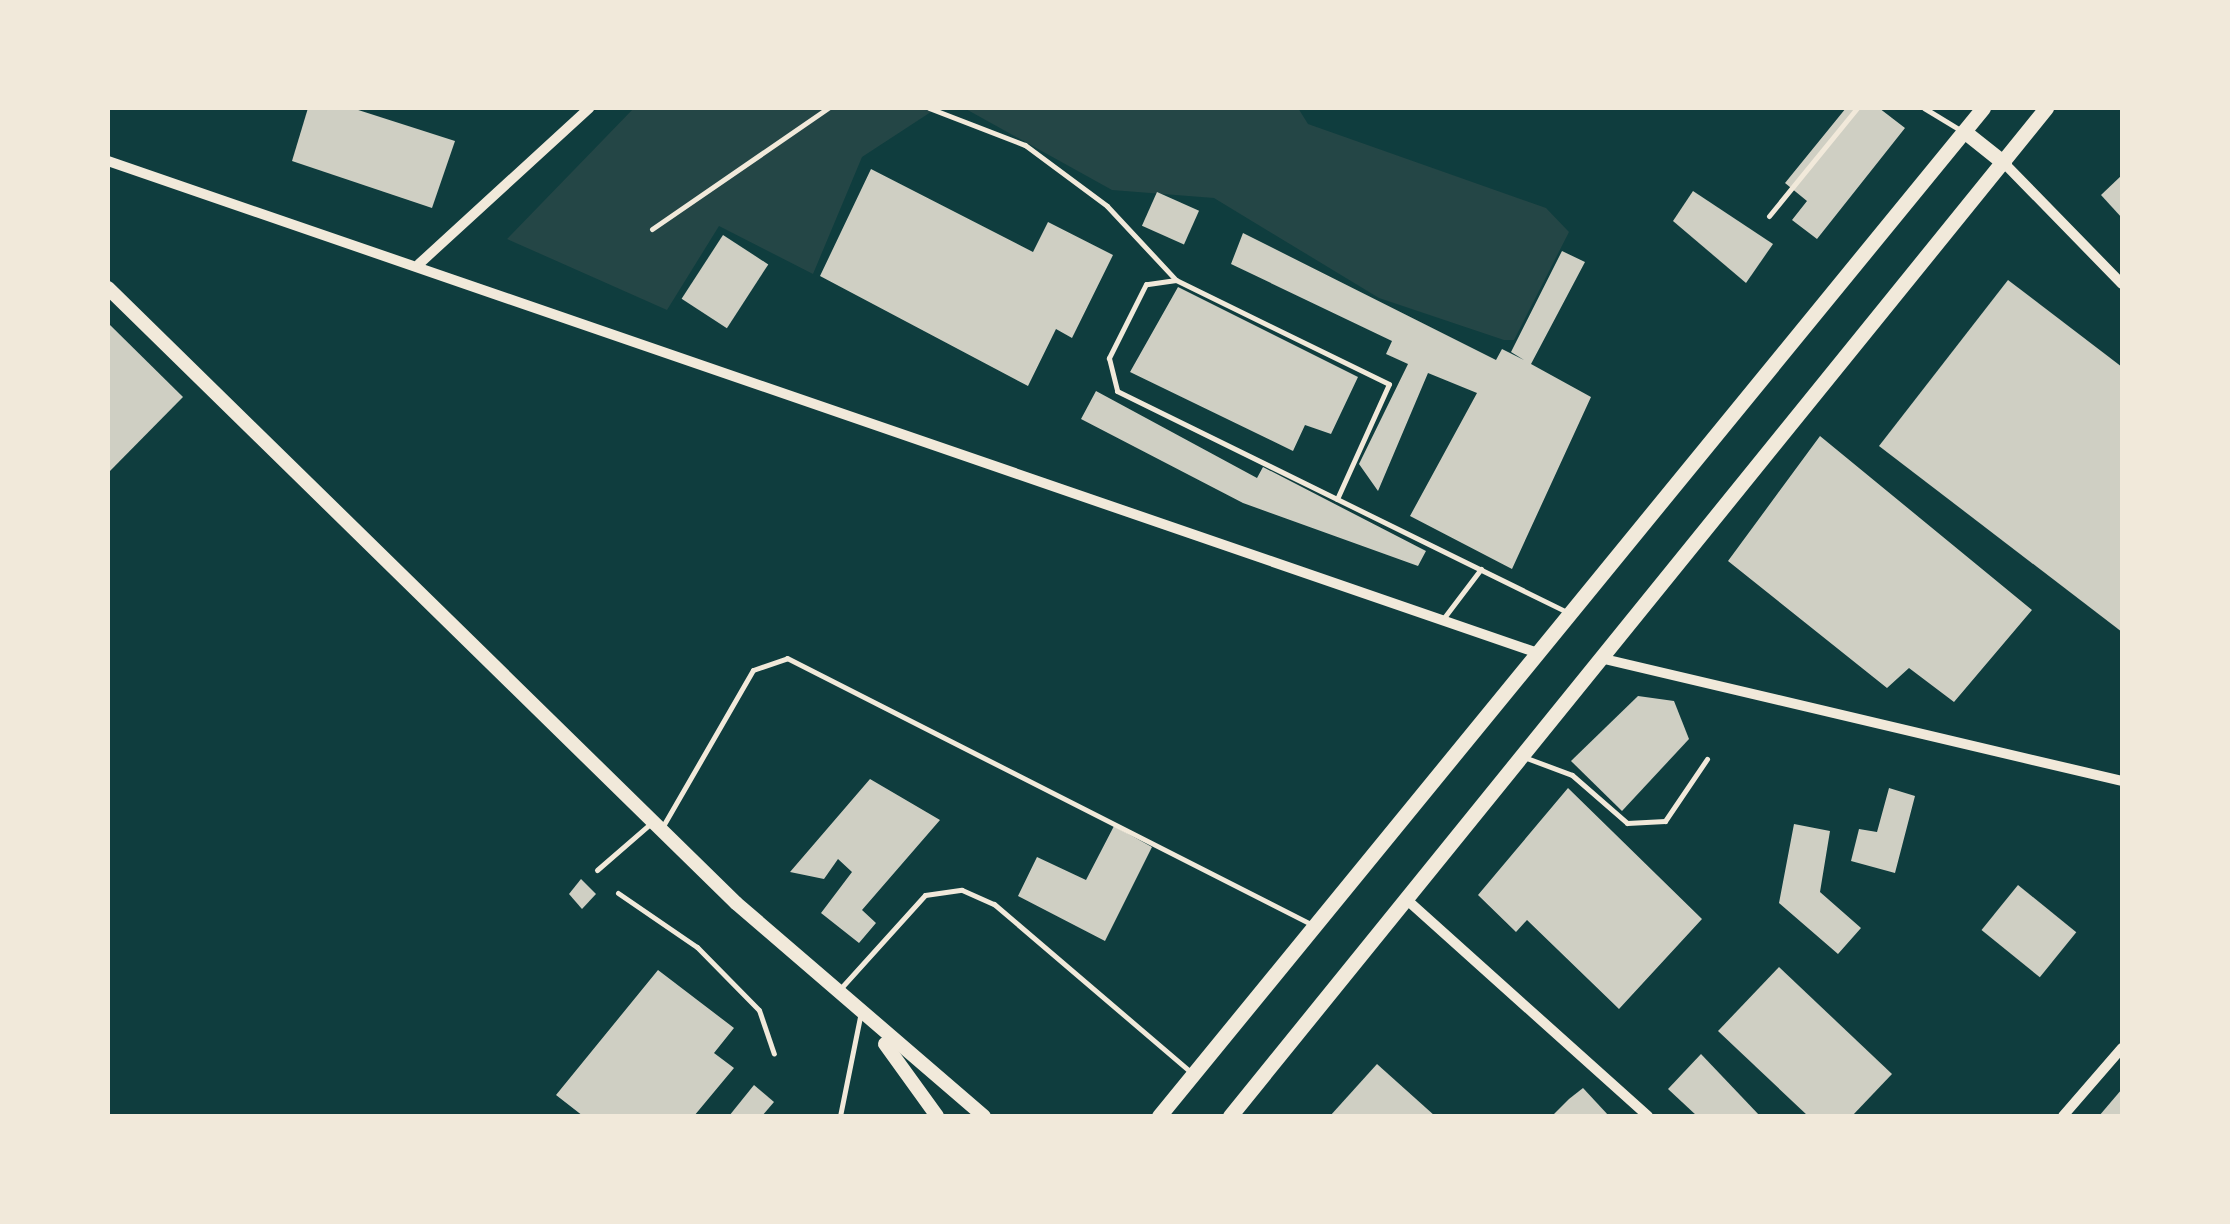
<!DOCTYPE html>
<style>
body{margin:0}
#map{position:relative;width:2230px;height:1224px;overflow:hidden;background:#0f3d3e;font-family:"Roboto Serif",serif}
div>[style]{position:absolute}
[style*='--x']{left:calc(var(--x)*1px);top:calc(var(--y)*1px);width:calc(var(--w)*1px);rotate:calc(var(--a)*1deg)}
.green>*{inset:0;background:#244646}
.building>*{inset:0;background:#cfcfc3;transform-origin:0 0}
.path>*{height:5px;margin:-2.5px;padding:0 2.5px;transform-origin:2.5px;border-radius:2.5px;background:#f1e9da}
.service>*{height:5px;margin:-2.5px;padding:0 2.5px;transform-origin:2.5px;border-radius:2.5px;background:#f1e9da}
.minor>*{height:10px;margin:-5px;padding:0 5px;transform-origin:5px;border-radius:5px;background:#f1e9da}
.tertiary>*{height:14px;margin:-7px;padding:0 7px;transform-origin:7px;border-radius:7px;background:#f1e9da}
.secondary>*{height:15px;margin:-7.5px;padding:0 7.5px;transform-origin:7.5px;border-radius:7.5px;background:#f1e9da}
span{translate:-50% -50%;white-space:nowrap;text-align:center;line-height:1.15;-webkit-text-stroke:8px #f1e9da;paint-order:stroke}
.frame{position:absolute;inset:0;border:110px solid #f1e9da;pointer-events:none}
</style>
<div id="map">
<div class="green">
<div style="clip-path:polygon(634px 108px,937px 108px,862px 157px,813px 274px,719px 226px,667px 310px,507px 239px)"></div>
<div style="clip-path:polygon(964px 108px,1298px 108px,1308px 124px,1546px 208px,1569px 232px,1514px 340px,1504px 340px,1379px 298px,1214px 198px,1112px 190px)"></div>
</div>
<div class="building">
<div style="clip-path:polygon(308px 108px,352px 108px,455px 141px,432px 208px,292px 161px)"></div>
<div style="clip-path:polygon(1846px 108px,1879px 108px,1905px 128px,1817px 239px,1792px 220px,1807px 201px,1785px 183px)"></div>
<div style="clip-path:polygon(871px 169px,1033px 252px,1048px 222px,1113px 255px,1072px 338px,1056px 329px,1028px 386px,820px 276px)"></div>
<div style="clip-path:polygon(2122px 175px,2122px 218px,2101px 195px)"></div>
<div style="clip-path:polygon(1693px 191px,1773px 244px,1746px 283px,1673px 221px)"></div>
<div style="left:1157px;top:192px;width:46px;height:37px;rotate:24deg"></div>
<div style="clip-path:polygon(1243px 233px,1496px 360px,1502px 349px,1524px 360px,1511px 352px,1562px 251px,1585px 262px,1531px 364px,1591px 397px,1512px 569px,1410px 516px,1477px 393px,1428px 373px,1378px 491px,1359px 464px,1408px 364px,1386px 354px,1392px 341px,1231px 264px)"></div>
<div style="left:723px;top:235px;width:54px;height:76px;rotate:33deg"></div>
<div style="clip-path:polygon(2008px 280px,2122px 367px,2122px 632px,1879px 446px)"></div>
<div style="clip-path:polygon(1178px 287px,1358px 377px,1331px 434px,1305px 425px,1293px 451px,1130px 372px)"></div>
<div style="clip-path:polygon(108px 323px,183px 397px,108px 473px)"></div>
<div style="clip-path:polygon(1096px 391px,1257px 478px,1263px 467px,1426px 551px,1418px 566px,1243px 503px,1081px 419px)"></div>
<div style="clip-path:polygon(1820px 436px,2032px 610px,1954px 702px,1909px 668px,1887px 688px,1728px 561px)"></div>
<div style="clip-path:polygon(1638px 696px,1674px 701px,1689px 739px,1622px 811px,1571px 761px)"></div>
<div style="clip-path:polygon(870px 779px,940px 820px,862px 910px,876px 923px,859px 943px,821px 913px,852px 872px,838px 859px,824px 879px,790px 872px)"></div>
<div style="clip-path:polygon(1568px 788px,1702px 919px,1619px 1009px,1527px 920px,1516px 932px,1478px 895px)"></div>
<div style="clip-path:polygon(1889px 788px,1915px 796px,1895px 873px,1851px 861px,1859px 829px,1877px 832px)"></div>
<div style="clip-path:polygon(1794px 824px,1830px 831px,1820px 892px,1861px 928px,1838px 954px,1779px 903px)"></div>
<div style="clip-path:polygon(1114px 826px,1152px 847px,1105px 941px,1018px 896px,1037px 857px,1086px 880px)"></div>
<div style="clip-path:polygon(581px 879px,596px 894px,582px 909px,569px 894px)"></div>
<div style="left:2018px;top:885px;width:75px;height:58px;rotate:39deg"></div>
<div style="clip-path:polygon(1779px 967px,1892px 1074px,1852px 1116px,1808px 1116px,1718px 1031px)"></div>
<div style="clip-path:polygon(658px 970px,734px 1028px,714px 1053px,734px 1068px,694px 1116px,583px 1116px,556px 1095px)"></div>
<div style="clip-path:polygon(1701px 1054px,1760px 1116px,1697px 1116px,1668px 1089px)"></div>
<div style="clip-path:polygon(1377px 1064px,1435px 1116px,1330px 1116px)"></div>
<div style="clip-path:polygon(754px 1085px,774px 1102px,762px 1116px,729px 1116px)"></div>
<div style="clip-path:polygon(1583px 1088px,1609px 1116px,1552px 1116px,1569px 1099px)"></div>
<div style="clip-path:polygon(2122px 1089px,2122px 1116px,2099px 1116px)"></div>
</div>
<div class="path">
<div style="--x:652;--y:229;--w:214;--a:-34.5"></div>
</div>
<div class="service">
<div style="--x:929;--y:108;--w:103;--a:21.1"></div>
<div style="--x:1025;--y:145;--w:102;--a:36.6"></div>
<div style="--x:1107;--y:206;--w:101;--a:47"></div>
<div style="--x:1924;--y:108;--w:44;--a:31.2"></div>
<div style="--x:1769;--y:216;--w:139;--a:-50.8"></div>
<div style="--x:1337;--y:499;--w:126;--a:-65.7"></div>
<div style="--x:1389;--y:384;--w:237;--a:-154"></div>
<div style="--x:1176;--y:280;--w:30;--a:172"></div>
<div style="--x:1146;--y:284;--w:83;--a:116.6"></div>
<div style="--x:1109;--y:358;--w:34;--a:76"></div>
<div style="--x:1117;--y:391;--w:501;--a:26.16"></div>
<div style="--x:1443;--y:619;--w:63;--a:-52.8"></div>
<div style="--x:1524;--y:757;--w:51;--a:20.6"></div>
<div style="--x:1572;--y:775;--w:73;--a:41.1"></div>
<div style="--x:1627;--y:823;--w:38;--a:-3"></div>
<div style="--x:1665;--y:821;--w:75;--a:-55.9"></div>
<div style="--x:663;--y:826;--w:180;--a:-60"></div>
<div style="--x:753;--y:670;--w:36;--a:-19"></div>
<div style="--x:787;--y:658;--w:585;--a:26.92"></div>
<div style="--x:597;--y:870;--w:72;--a:-41"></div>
<div style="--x:618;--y:893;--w:96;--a:34.4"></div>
<div style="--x:697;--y:947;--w:88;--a:45.5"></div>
<div style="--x:759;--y:1010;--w:46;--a:71.2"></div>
<div style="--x:841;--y:988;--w:125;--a:-47.9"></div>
<div style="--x:925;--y:895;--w:37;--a:-8"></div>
<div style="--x:962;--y:890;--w:35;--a:24"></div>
<div style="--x:994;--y:904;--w:260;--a:40.5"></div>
<div style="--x:840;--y:1116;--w:101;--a:-78.6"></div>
</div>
<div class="minor">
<div style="--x:108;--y:161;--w:1509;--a:18.99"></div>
<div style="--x:2004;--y:163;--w:169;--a:45.7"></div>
<div style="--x:419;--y:264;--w:231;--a:-42.5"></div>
<div style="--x:1600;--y:658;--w:536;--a:13.26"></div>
<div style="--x:1406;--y:899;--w:325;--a:41.9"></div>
<div style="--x:2063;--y:1116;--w:90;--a:-49.1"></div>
</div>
<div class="tertiary">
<div style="--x:108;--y:288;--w:879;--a:44.4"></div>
<div style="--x:736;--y:903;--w:327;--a:40.7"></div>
<div style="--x:885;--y:1044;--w:89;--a:54.2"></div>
</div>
<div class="secondary">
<div style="--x:1965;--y:132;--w:50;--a:38.5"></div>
<div style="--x:1159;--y:1116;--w:1302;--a:-50.74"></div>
<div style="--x:1230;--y:1116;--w:1297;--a:-51.01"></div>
</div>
<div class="frame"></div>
</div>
